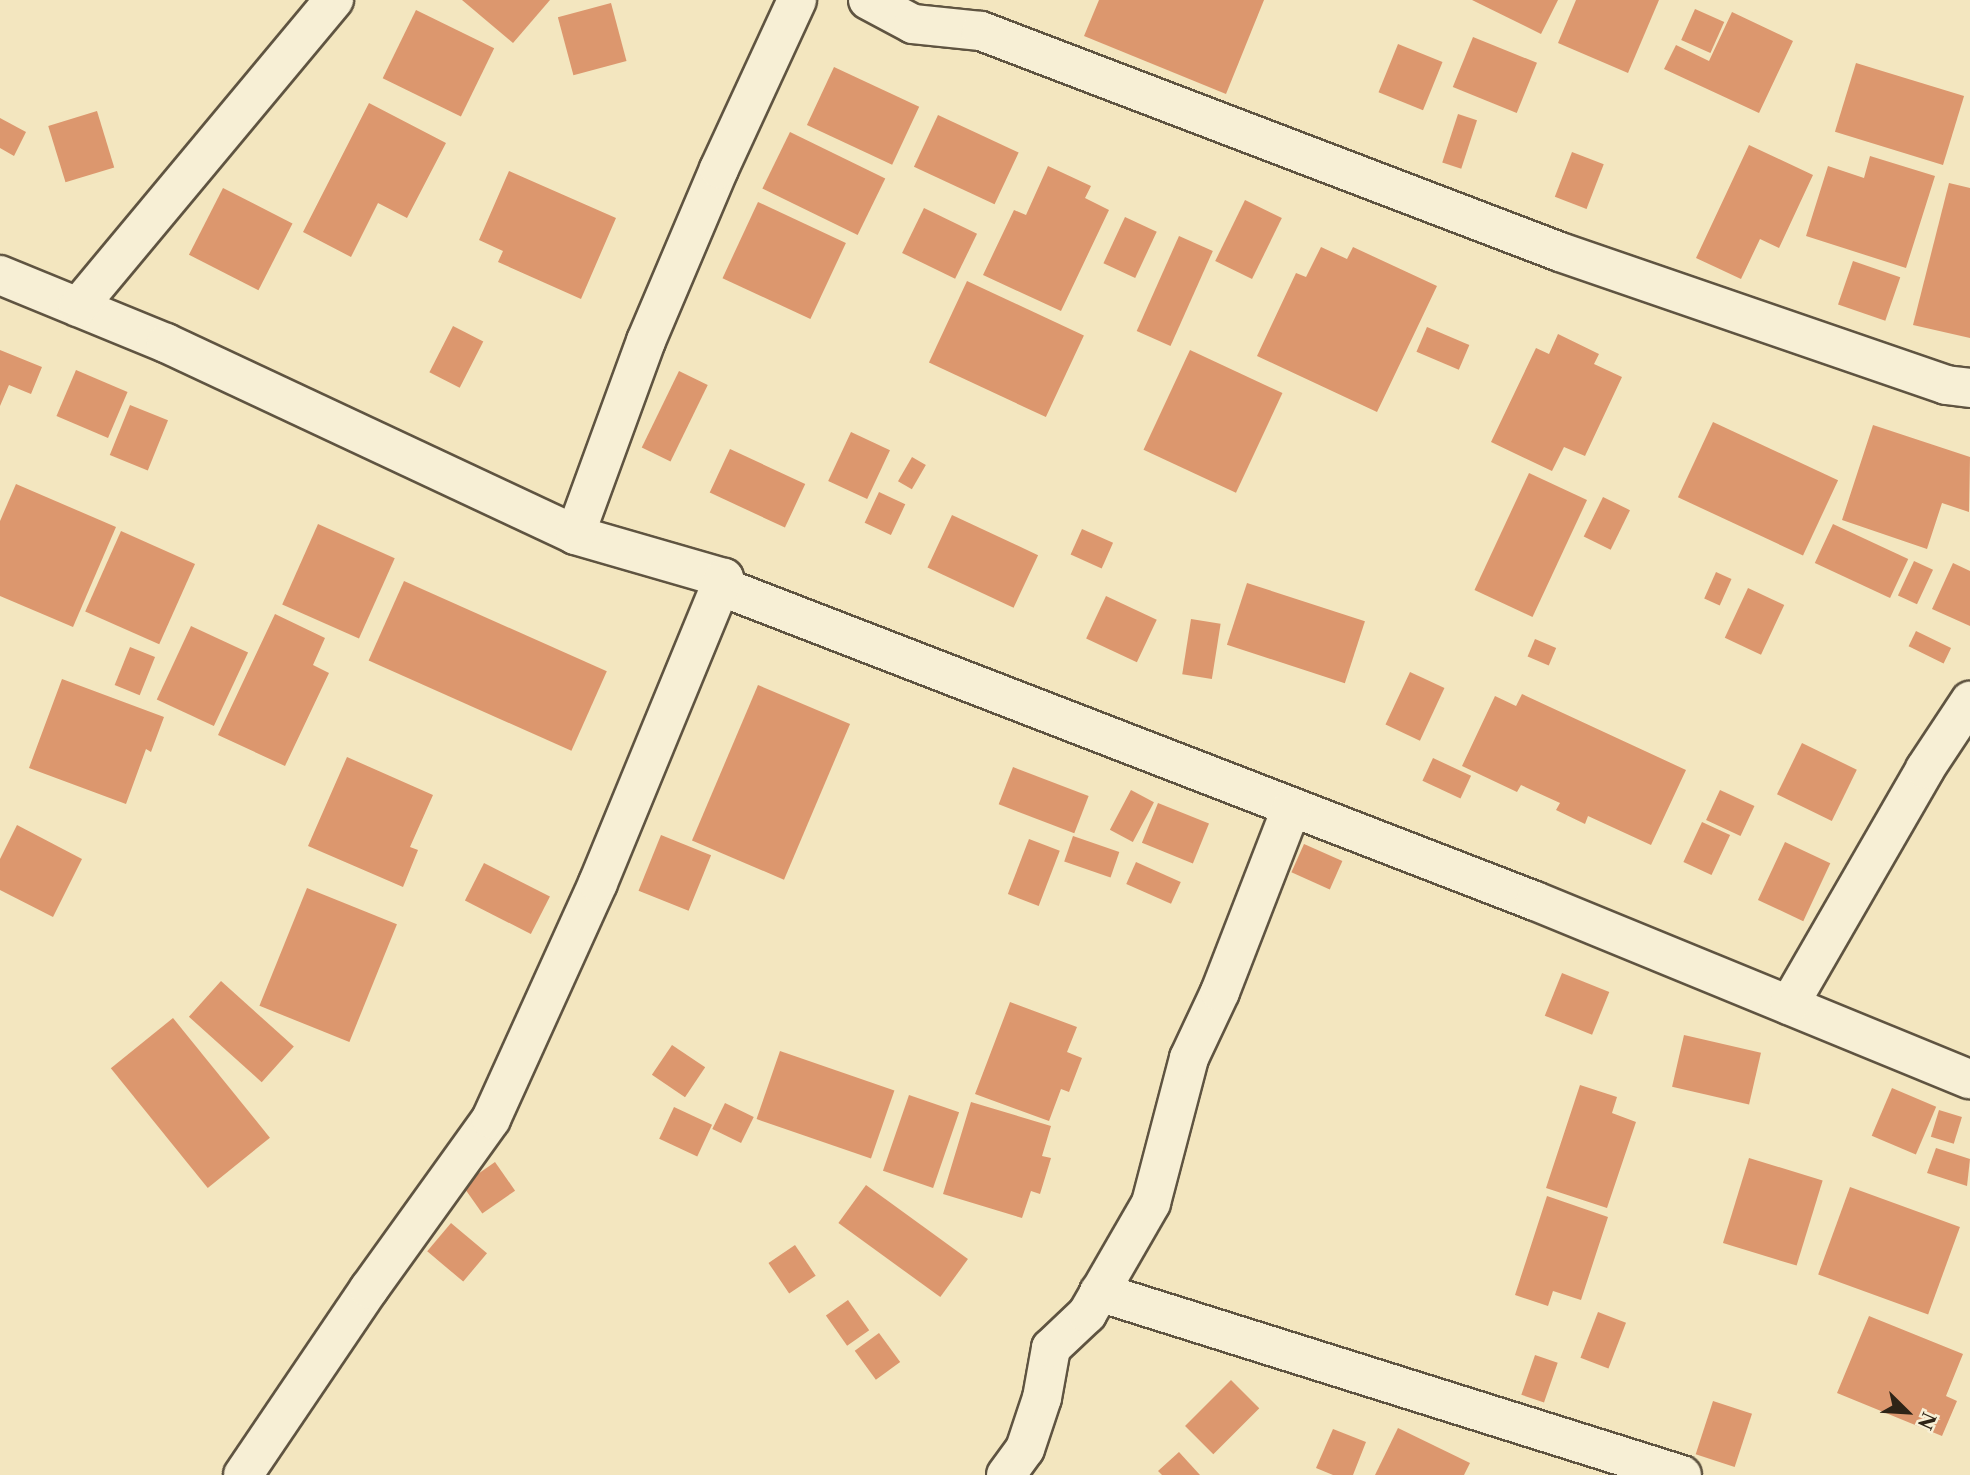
<!DOCTYPE html>
<style>
body{margin:0}
#map{position:relative;width:1970px;height:1475px;overflow:hidden;background:#f3e6bf;font-family:"Libre Caslon Text",serif}
div>[style]{position:absolute}
[style*='--x']{left:calc(var(--x)*1px);top:calc(var(--y)*1px);width:calc(var(--w)*1px);rotate:calc(var(--a)*1deg)}
.building>*{inset:0;background:#dc976e;transform-origin:0 0}
.roads{filter:drop-shadow(2px 0 #5f5441) drop-shadow(-2px 0 #5f5441) drop-shadow(0 2px #5f5441) drop-shadow(0 -2px #5f5441)}
.minor>*{height:38px;margin:-19px;padding:0 19px;transform-origin:19px;border-radius:19px;background:#f7efd5}
span{translate:-50% -50%;white-space:nowrap;text-align:center;line-height:1.15;-webkit-text-stroke:7px #f7efd5;paint-order:stroke}
.north{position:absolute;left:1872px;top:1377px;width:70px;height:70px;-webkit-text-stroke:5px #f7efd5;paint-order:stroke;rotate:114deg;font-size:19px;font-weight:700;line-height:28px;text-align:center;color:#2e2417}
.north::after{content:'';display:block;margin:auto;width:24px;height:32px;background:#2e2417;clip-path:polygon(50% 0,100% 100%,50% 72%,0 100%)}
</style>
<div id="map">
<div class="building">
<div style="clip-path:polygon(462px 0,550px 0,513px 43px)"></div>
<div style="clip-path:polygon(1099px 0,1264px 0,1226px 94px,1084px 36px)"></div>
<div style="clip-path:polygon(1472px 0,1558px 0,1541px 34px)"></div>
<div style="clip-path:polygon(1576px 0,1659px 0,1628px 73px,1558px 43px)"></div>
<div style="left:611px;top:3px;width:60px;height:55px;rotate:75deg"></div>
<div style="left:1695px;top:9px;width:32px;height:34px;rotate:24deg"></div>
<div style="left:416px;top:10px;width:87px;height:76px;rotate:26deg"></div>
<div style="clip-path:polygon(1732px 12px,1793px 41px,1759px 113px,1664px 69px,1676px 45px,1709px 61px)"></div>
<div style="left:1473px;top:37px;width:69px;height:54px;rotate:22deg"></div>
<div style="left:1398px;top:44px;width:48px;height:52px;rotate:22deg"></div>
<div style="left:1856px;top:63px;width:113px;height:72px;rotate:17deg"></div>
<div style="left:834px;top:67px;width:94px;height:64px;rotate:25deg"></div>
<div style="clip-path:polygon(369px 103px,446px 143px,407px 218px,378px 203px,351px 257px,303px 232px)"></div>
<div style="left:97px;top:111px;width:59px;height:51px;rotate:73deg"></div>
<div style="left:1458px;top:114px;width:20px;height:51px;rotate:18deg"></div>
<div style="left:938px;top:115px;width:89px;height:57px;rotate:25deg"></div>
<div style="clip-path:polygon(0 118px,26px 132px,14px 156px,0 148px)"></div>
<div style="left:790px;top:132px;width:106px;height:63px;rotate:26deg"></div>
<div style="clip-path:polygon(1749px 145px,1813px 175px,1779px 248px,1760px 239px,1741px 279px,1696px 258px)"></div>
<div style="left:1572px;top:152px;width:34px;height:48px;rotate:21deg"></div>
<div style="clip-path:polygon(1870px 156px,1935px 176px,1906px 268px,1806px 236px,1828px 166px,1864px 178px)"></div>
<div style="clip-path:polygon(1048px 166px,1091px 186px,1085px 198px,1109px 210px,1061px 311px,983px 275px,1014px 210px,1026px 215px)"></div>
<div style="clip-path:polygon(509px 171px,616px 218px,581px 299px,498px 262px,503px 251px,479px 240px)"></div>
<div style="clip-path:polygon(1949px 183px,1970px 188px,1970px 338px,1913px 325px)"></div>
<div style="left:223px;top:188px;width:78px;height:75px;rotate:27deg"></div>
<div style="left:1245px;top:200px;width:41px;height:68px;rotate:26deg"></div>
<div style="left:758px;top:202px;width:97px;height:84px;rotate:25deg"></div>
<div style="left:924px;top:208px;width:59px;height:50px;rotate:26deg"></div>
<div style="left:1125px;top:217px;width:35px;height:51px;rotate:25deg"></div>
<div style="left:1179px;top:236px;width:37px;height:104px;rotate:24deg"></div>
<div style="clip-path:polygon(1321px 247px,1347px 259px,1353px 247px,1437px 286px,1377px 412px,1257px 356px,1296px 273px,1306px 277px)"></div>
<div style="left:1853px;top:261px;width:50px;height:46px;rotate:19deg"></div>
<div style="left:967px;top:281px;width:129px;height:90px;rotate:25deg"></div>
<div style="left:453px;top:326px;width:34px;height:52px;rotate:27deg"></div>
<div style="left:1427px;top:327px;width:46px;height:27px;rotate:23deg"></div>
<div style="clip-path:polygon(1558px 334px,1599px 354px,1594px 364px,1622px 377px,1585px 456px,1564px 447px,1552px 471px,1491px 442px,1536px 348px,1549px 354px)"></div>
<div style="clip-path:polygon(0 350px,42px 367px,31px 394px,9px 385px,0 406px)"></div>
<div style="left:1190px;top:350px;width:102px;height:110px;rotate:25deg"></div>
<div style="left:76px;top:370px;width:56px;height:50px;rotate:23deg"></div>
<div style="left:679px;top:371px;width:32px;height:85px;rotate:26deg"></div>
<div style="left:130px;top:405px;width:41px;height:54px;rotate:22deg"></div>
<div style="left:1713px;top:422px;width:138px;height:83px;rotate:25deg"></div>
<div style="clip-path:polygon(1873px 425px,1970px 457px,1969px 512px,1942px 503px,1927px 549px,1842px 520px)"></div>
<div style="left:851px;top:432px;width:43px;height:54px;rotate:25deg"></div>
<div style="left:730px;top:449px;width:83px;height:48px;rotate:25deg"></div>
<div style="left:912px;top:457px;width:16px;height:28px;rotate:30deg"></div>
<div style="left:1529px;top:473px;width:64px;height:129px;rotate:25deg"></div>
<div style="clip-path:polygon(16px 484px,116px 527px,73px 627px,0 596px,0 521px)"></div>
<div style="left:879px;top:492px;width:29px;height:34px;rotate:25deg"></div>
<div style="left:1603px;top:497px;width:30px;height:44px;rotate:26deg"></div>
<div style="left:952px;top:515px;width:95px;height:58px;rotate:25deg"></div>
<div style="left:318px;top:524px;width:84px;height:88px;rotate:24deg"></div>
<div style="left:1833px;top:524px;width:83px;height:43px;rotate:25deg"></div>
<div style="left:1082px;top:529px;width:34px;height:28px;rotate:24deg"></div>
<div style="left:121px;top:531px;width:81px;height:88px;rotate:24deg"></div>
<div style="left:1914px;top:561px;width:21px;height:38px;rotate:25deg"></div>
<div style="clip-path:polygon(1953px 563px,1970px 571px,1970px 626px,1932px 609px)"></div>
<div style="left:1716px;top:572px;width:17px;height:29px;rotate:24deg"></div>
<div style="left:404px;top:581px;width:222px;height:87px;rotate:24deg"></div>
<div style="left:1247px;top:583px;width:124px;height:65px;rotate:18deg"></div>
<div style="left:1748px;top:588px;width:40px;height:55px;rotate:25deg"></div>
<div style="left:1106px;top:596px;width:56px;height:47px;rotate:25deg"></div>
<div style="clip-path:polygon(275px 614px,325px 638px,313px 665px,329px 673px,285px 766px,218px 735px)"></div>
<div style="left:1191px;top:619px;width:30px;height:56px;rotate:9deg"></div>
<div style="left:191px;top:626px;width:63px;height:81px;rotate:25deg"></div>
<div style="left:1916px;top:631px;width:39px;height:17px;rotate:26deg"></div>
<div style="left:1535px;top:639px;width:23px;height:19px;rotate:23deg"></div>
<div style="left:130px;top:647px;width:27px;height:41px;rotate:22deg"></div>
<div style="left:1410px;top:672px;width:38px;height:58px;rotate:25deg"></div>
<div style="clip-path:polygon(62px 679px,164px 717px,151px 752px,146px 749px,126px 804px,29px 768px)"></div>
<div style="left:758px;top:685px;width:100px;height:169px;rotate:23deg"></div>
<div style="clip-path:polygon(1522px 694px,1686px 770px,1651px 845px,1588px 816px,1585px 824px,1556px 810px,1560px 803px,1521px 785px,1517px 792px,1462px 766px,1495px 696px,1516px 706px)"></div>
<div style="left:1802px;top:743px;width:61px;height:57px;rotate:26deg"></div>
<div style="clip-path:polygon(347px 757px,433px 795px,410px 847px,418px 850px,403px 887px,308px 846px)"></div>
<div style="left:1433px;top:758px;width:42px;height:25px;rotate:25deg"></div>
<div style="left:1013px;top:767px;width:81px;height:40px;rotate:21deg"></div>
<div style="left:1131px;top:790px;width:26px;height:45px;rotate:28deg"></div>
<div style="left:1720px;top:790px;width:38px;height:33px;rotate:25deg"></div>
<div style="left:1158px;top:803px;width:55px;height:43px;rotate:22deg"></div>
<div style="left:1702px;top:822px;width:31px;height:44px;rotate:25deg"></div>
<div style="clip-path:polygon(17px 825px,82px 859px,53px 917px,0 890px,0 859px)"></div>
<div style="left:661px;top:835px;width:54px;height:60px;rotate:22deg"></div>
<div style="left:1073px;top:836px;width:49px;height:27px;rotate:19deg"></div>
<div style="left:1029px;top:839px;width:33px;height:59px;rotate:21deg"></div>
<div style="left:1785px;top:842px;width:50px;height:64px;rotate:25deg"></div>
<div style="left:1304px;top:844px;width:42px;height:31px;rotate:24deg"></div>
<div style="left:1136px;top:862px;width:49px;height:24px;rotate:24deg"></div>
<div style="left:484px;top:863px;width:74px;height:42px;rotate:27deg"></div>
<div style="left:307px;top:888px;width:97px;height:127px;rotate:22deg"></div>
<div style="left:1562px;top:973px;width:51px;height:46px;rotate:22deg"></div>
<div style="left:221px;top:981px;width:98px;height:48px;rotate:42deg"></div>
<div style="clip-path:polygon(1010px 1002px,1077px 1027px,1067px 1052px,1082px 1058px,1069px 1092px,1061px 1089px,1049px 1121px,975px 1094px)"></div>
<div style="left:173px;top:1018px;width:154px;height:80px;rotate:51deg"></div>
<div style="left:1684px;top:1035px;width:79px;height:53px;rotate:13deg"></div>
<div style="left:672px;top:1045px;width:40px;height:36px;rotate:34deg"></div>
<div style="left:780px;top:1051px;width:121px;height:72px;rotate:19deg"></div>
<div style="clip-path:polygon(1580px 1085px,1617px 1097px,1612px 1113px,1636px 1122px,1607px 1208px,1546px 1188px)"></div>
<div style="left:1892px;top:1088px;width:48px;height:52px;rotate:23deg"></div>
<div style="left:909px;top:1095px;width:53px;height:80px;rotate:19deg"></div>
<div style="clip-path:polygon(971px 1102px,1051px 1126px,1042px 1156px,1051px 1158px,1040px 1194px,1031px 1191px,1022px 1218px,943px 1194px)"></div>
<div style="left:725px;top:1103px;width:32px;height:29px;rotate:26deg"></div>
<div style="left:674px;top:1107px;width:42px;height:35px;rotate:25deg"></div>
<div style="left:1939px;top:1110px;width:24px;height:28px;rotate:17deg"></div>
<div style="clip-path:polygon(1936px 1148px,1970px 1159px,1967px 1186px,1927px 1173px)"></div>
<div style="left:1749px;top:1158px;width:77px;height:89px;rotate:17deg"></div>
<div style="left:495px;top:1162px;width:35px;height:40px;rotate:55deg"></div>
<div style="left:866px;top:1185px;width:126px;height:47px;rotate:36deg"></div>
<div style="left:1850px;top:1187px;width:117px;height:93px;rotate:20deg"></div>
<div style="clip-path:polygon(1547px 1196px,1608px 1217px,1581px 1300px,1553px 1291px,1548px 1306px,1515px 1295px)"></div>
<div style="left:451px;top:1223px;width:47px;height:37px;rotate:40deg"></div>
<div style="left:795px;top:1245px;width:37px;height:32px;rotate:56deg"></div>
<div style="left:848px;top:1300px;width:37px;height:27px;rotate:55deg"></div>
<div style="left:1598px;top:1312px;width:30px;height:49px;rotate:21deg"></div>
<div style="clip-path:polygon(1869px 1316px,1963px 1354px,1946px 1396px,1957px 1401px,1942px 1436px,1837px 1393px)"></div>
<div style="left:879px;top:1333px;width:36px;height:30px;rotate:54deg"></div>
<div style="left:1535px;top:1355px;width:24px;height:42px;rotate:19deg"></div>
<div style="left:1231px;top:1380px;width:40px;height:65px;rotate:45deg"></div>
<div style="left:1713px;top:1401px;width:41px;height:56px;rotate:18deg"></div>
<div style="clip-path:polygon(1398px 1428px,1470px 1463px,1464px 1475px,1375px 1475px)"></div>
<div style="clip-path:polygon(1333px 1429px,1366px 1442px,1353px 1475px,1333px 1475px,1316px 1468px)"></div>
<div style="clip-path:polygon(1179px 1452px,1200px 1475px,1162px 1475px,1158px 1471px)"></div>
</div>
<div class="roads">
<div class="minor">
<div style="--x:868;--y:0;--w:51;--a:28.1"></div>
<div style="--x:913;--y:24;--w:68;--a:5.9"></div>
<div style="--x:981;--y:31;--w:620;--a:20.89"></div>
<div style="--x:1560;--y:252;--w:408;--a:19"></div>
<div style="--x:1946;--y:385;--w:24;--a:7"></div>
<div style="--x:0;--y:275;--w:179;--a:22.3"></div>
<div style="--x:166;--y:343;--w:452;--a:25.1"></div>
<div style="--x:575;--y:535;--w:155;--a:16.1"></div>
<div style="--x:724;--y:578;--w:10;--a:84"></div>
<div style="--x:725;--y:588;--w:868;--a:21.13"></div>
<div style="--x:1535;--y:901;--w:470;--a:22.3"></div>
<div style="--x:78;--y:307;--w:400;--a:-50.2"></div>
<div style="--x:575;--y:535;--w:207;--a:-69.9"></div>
<div style="--x:646;--y:341;--w:187;--a:-67"></div>
<div style="--x:719;--y:169;--w:186;--a:-65.2"></div>
<div style="--x:1789;--y:1005;--w:272;--a:-60"></div>
<div style="--x:1925;--y:769;--w:82;--a:-56.5"></div>
<div style="--x:1099;--y:1292;--w:611;--a:17.43"></div>
<div style="--x:243;--y:1475;--w:225;--a:-55.9"></div>
<div style="--x:369;--y:1289;--w:209;--a:-54.3"></div>
<div style="--x:491;--y:1119;--w:259;--a:-65.6"></div>
<div style="--x:598;--y:883;--w:330;--a:-67.6"></div>
<div style="--x:1006;--y:1475;--w:32;--a:-54"></div>
<div style="--x:1025;--y:1449;--w:54;--a:-71.6"></div>
<div style="--x:1042;--y:1398;--w:51;--a:-79.8"></div>
<div style="--x:1051;--y:1348;--w:50;--a:-43.4"></div>
<div style="--x:1087;--y:1314;--w:128;--a:-60"></div>
<div style="--x:1151;--y:1203;--w:150;--a:-75.3"></div>
<div style="--x:1189;--y:1058;--w:73;--a:-64.8"></div>
<div style="--x:1220;--y:992;--w:196;--a:-68.8"></div>
</div>
</div>
<div class="north">N</div>
</div>
